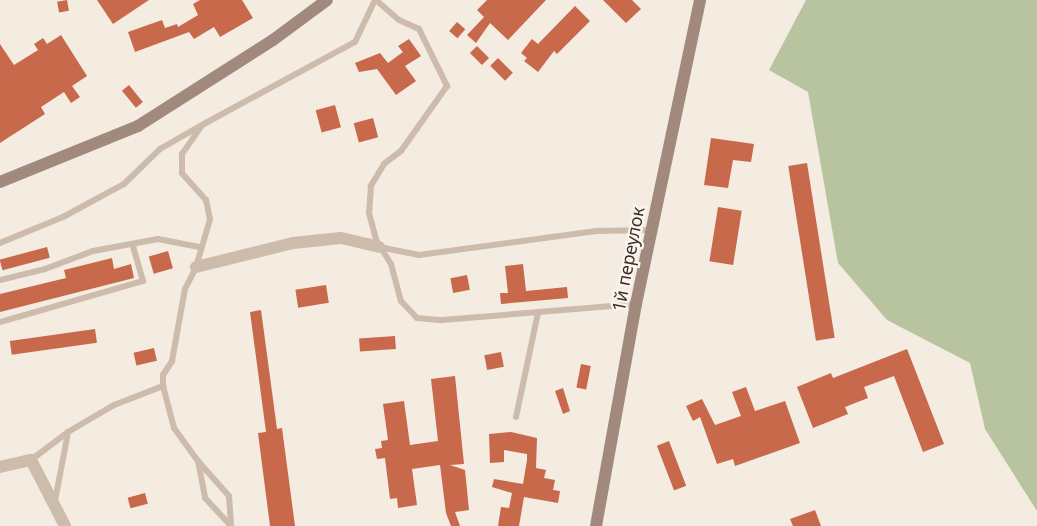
<!DOCTYPE html>
<meta charset="utf-8">
<style>
body{margin:0}
#map{position:relative;width:1037px;height:526px;overflow:hidden;background:#f4ebe1;font-family:"Noto Sans",sans-serif}
div>[style]{position:absolute}
[style*='--x']{left:calc(var(--x)*1px);top:calc(var(--y)*1px);width:calc(var(--w)*1px);rotate:calc(var(--a)*1deg)}
.green>*{inset:0;background:#b8c4a0}
.building>*{inset:0;background:#c8694b;transform-origin:0 0}
.lane>*{height:6px;margin:-3px;padding:0 3px;transform-origin:3px;border-radius:3px;background:#cdbbac}
.street>*{height:12px;margin:-6px;padding:0 6px;transform-origin:6px;border-radius:6px;background:#cdbbac}
.secondary>*{height:12px;margin:-6px;padding:0 6px;transform-origin:6px;border-radius:6px;background:#a18a7d}
span{translate:-50% -50%;white-space:nowrap;text-align:center;line-height:1.15;-webkit-text-stroke:4.5px #fbf5ee;paint-order:stroke}
.street-label{font-size:18px;color:#3b302b}
</style>
<div id="map">
<div class="green">
<div style="clip-path:polygon(806px 0,1037px 0,1037px 511px,985px 429px,970px 363px,887px 320px,838px 263px,808px 92px,769px 70px)"></div>
</div>
<div class="building">
<div style="left:67px;top:0;width:11px;height:10px;rotate:80deg"></div>
<div style="clip-path:polygon(97px 0,149px 0,113px 24px)"></div>
<div style="clip-path:polygon(200px 0,242px 0,253px 18px,220px 37px,214px 27px,194px 39px,189px 32px,135px 52px,128px 32px,162px 20px,165px 28px,177px 24px,178px 27px,198px 15px,193px 4px)"></div>
<div style="clip-path:polygon(487px 0,546px 0,508px 40px,490px 23px,476px 43px,467px 35px,484px 17px,477px 10px)"></div>
<div style="clip-path:polygon(603px 0,632px 0,641px 9px,626px 23px)"></div>
<div style="clip-path:polygon(575px 6px,590px 21px,557px 54px,554px 51px,538px 72px,524px 61px,527px 58px,521px 53px,532px 39px,538px 44px)"></div>
<div style="left:457px;top:22px;width:11px;height:12px;rotate:41deg"></div>
<div style="clip-path:polygon(61px 35px,87px 76px,72px 86px,80px 97px,71px 103px,64px 92px,41px 107px,45px 114px,0 143px,0 44px,14px 65px,38px 50px,34px 44px,43px 38px,47px 44px)"></div>
<div style="clip-path:polygon(409px 39px,421px 56px,405px 66px,416px 81px,396px 95px,377px 69px,359px 72px,355px 63px,380px 53px,388px 63px,403px 52px,398px 46px)"></div>
<div style="left:477px;top:46px;width:17px;height:10px;rotate:45deg"></div>
<div style="left:498px;top:58px;width:21px;height:11px;rotate:45deg"></div>
<div style="left:129px;top:85px;width:22px;height:9px;rotate:51deg"></div>
<div style="left:335px;top:105px;width:23px;height:20px;rotate:75deg"></div>
<div style="left:373px;top:118px;width:20px;height:20px;rotate:75deg"></div>
<div style="clip-path:polygon(711px 138px,754px 144px,751px 162px,733px 160px,728px 188px,704px 185px)"></div>
<div style="left:807px;top:163px;width:177px;height:19px;rotate:81deg"></div>
<div style="left:718px;top:207px;width:24px;height:55px;rotate:9deg"></div>
<div style="left:47px;top:247px;width:11px;height:49px;rotate:75deg"></div>
<div style="left:168px;top:251px;width:18px;height:20px;rotate:74deg"></div>
<div style="clip-path:polygon(112px 258px,114px 269px,131px 264px,134px 278px,0 312px,0 294px,66px 278px,64px 270px)"></div>
<div style="clip-path:polygon(523px 264px,526px 291px,567px 287px,568px 298px,501px 304px,500px 293px,508px 293px,505px 266px)"></div>
<div style="left:467px;top:275px;width:15px;height:17px;rotate:79deg"></div>
<div style="left:326px;top:285px;width:18px;height:31px;rotate:81deg"></div>
<div style="clip-path:polygon(261px 310px,277px 429px,282px 428px,295px 526px,270px 526px,258px 433px,266px 432px,250px 312px)"></div>
<div style="left:95px;top:329px;width:14px;height:86px;rotate:82deg"></div>
<div style="left:395px;top:336px;width:13px;height:36px;rotate:86deg"></div>
<div style="left:154px;top:348px;width:13px;height:21px;rotate:77deg"></div>
<div style="clip-path:polygon(907px 349px,944px 444px,923px 452px,894px 376px,864px 387px,868px 398px,845px 407px,848px 414px,813px 428px,797px 387px,831px 373px,833px 378px)"></div>
<div style="left:501px;top:352px;width:15px;height:17px;rotate:79deg"></div>
<div style="left:581px;top:364px;width:10px;height:24px;rotate:11deg"></div>
<div style="clip-path:polygon(455px 376px,464px 464px,450px 465px,465px 470px,469px 510px,455px 512px,460px 526px,451px 526px,446px 513px,440px 465px,412px 469px,417px 505px,398px 508px,397px 498px,390px 499px,385px 458px,377px 459px,375px 449px,382px 448px,381px 441px,388px 440px,383px 404px,404px 401px,410px 445px,438px 441px,431px 379px)"></div>
<div style="clip-path:polygon(746px 387px,755px 411px,785px 401px,800px 443px,735px 466px,733px 459px,717px 464px,700px 417px,693px 421px,686px 406px,702px 399px,715px 425px,741px 416px,732px 392px)"></div>
<div style="clip-path:polygon(563px 388px,570px 411px,563px 414px,555px 391px)"></div>
<div style="clip-path:polygon(511px 432px,537px 438px,536px 468px,546px 470px,544px 478px,555px 480px,553px 490px,560px 491px,558px 503px,524px 497px,519px 526px,498px 526px,501px 507px,509px 508px,512px 493px,492px 487px,494px 479px,523px 484px,527px 460px,527px 454px,504px 450px,504px 462px,490px 463px,489px 434px)"></div>
<div style="left:669px;top:441px;width:48px;height:13px;rotate:69deg"></div>
<div style="left:145px;top:493px;width:11px;height:18px;rotate:75deg"></div>
<div style="clip-path:polygon(815px 510px,821px 526px,793px 526px,790px 519px)"></div>
</div>
<div class="lane">
<div style="--x:376;--y:0;--w:30;--a:41"></div>
<div style="--x:399;--y:20;--w:22;--a:24"></div>
<div style="--x:419;--y:29;--w:64;--a:63.8"></div>
<div style="--x:447;--y:86;--w:80;--a:125.3"></div>
<div style="--x:401;--y:151;--w:21;--a:143"></div>
<div style="--x:384;--y:164;--w:26;--a:121"></div>
<div style="--x:371;--y:186;--w:27;--a:94"></div>
<div style="--x:369;--y:213;--w:28;--a:75"></div>
<div style="--x:376;--y:240;--w:28;--a:58"></div>
<div style="--x:391;--y:264;--w:38;--a:75"></div>
<div style="--x:401;--y:301;--w:23;--a:47"></div>
<div style="--x:417;--y:318;--w:25;--a:5"></div>
<div style="--x:442;--y:320;--w:195;--a:-4.7"></div>
<div style="--x:0;--y:243;--w:68;--a:-22.4"></div>
<div style="--x:63;--y:217;--w:69;--a:-28.4"></div>
<div style="--x:124;--y:184;--w:50;--a:-44.2"></div>
<div style="--x:160;--y:149;--w:46;--a:-29.9"></div>
<div style="--x:379;--y:247;--w:41;--a:11.3"></div>
<div style="--x:419;--y:255;--w:179;--a:-7.7"></div>
<div style="--x:596;--y:231;--w:55;--a:-1"></div>
<div style="--x:0;--y:280;--w:46;--a:-13.7"></div>
<div style="--x:45;--y:269;--w:51;--a:-20.6"></div>
<div style="--x:93;--y:251;--w:66;--a:-10.5"></div>
<div style="--x:158;--y:239;--w:42;--a:11"></div>
<div style="--x:0;--y:322;--w:149;--a:-16"></div>
<div style="--x:143;--y:281;--w:37;--a:-106"></div>
<div style="--x:163;--y:386;--w:43;--a:75.3"></div>
<div style="--x:174;--y:428;--w:41;--a:54"></div>
<div style="--x:198;--y:461;--w:38;--a:79"></div>
<div style="--x:205;--y:498;--w:38;--a:47"></div>
<div style="--x:516;--y:417;--w:106;--a:-78.1"></div>
<div style="--x:31;--y:460;--w:46;--a:-37.1"></div>
<div style="--x:68;--y:432;--w:53;--a:-30.4"></div>
<div style="--x:114;--y:405;--w:53;--a:-21.2"></div>
<div style="--x:163;--y:386;--w:11;--a:-90"></div>
<div style="--x:163;--y:375;--w:17;--a:-57"></div>
<div style="--x:172;--y:361;--w:73;--a:-79.8"></div>
<div style="--x:185;--y:289;--w:25;--a:-63"></div>
<div style="--x:196;--y:267;--w:50;--a:-73.7"></div>
<div style="--x:210;--y:219;--w:19;--a:-102"></div>
<div style="--x:206;--y:200;--w:36;--a:-132"></div>
<div style="--x:182;--y:173;--w:19;--a:-90"></div>
<div style="--x:182;--y:154;--w:35;--a:-55"></div>
<div style="--x:202;--y:125;--w:174;--a:-28.5"></div>
<div style="--x:355;--y:42;--w:47;--a:-64.5"></div>
<div style="--x:198;--y:461;--w:47;--a:48.5"></div>
<div style="--x:229;--y:496;--w:30;--a:86"></div>
<div style="--x:55;--y:501;--w:70;--a:-79.3"></div>
</div>
<div class="street">
<div style="--x:196;--y:267;--w:100;--a:-13.9"></div>
<div style="--x:293;--y:243;--w:48;--a:-5.9"></div>
<div style="--x:341;--y:238;--w:39;--a:13"></div>
<div style="--x:0;--y:467;--w:32;--a:-13"></div>
<div style="--x:31;--y:460;--w:74;--a:62.7"></div>
</div>
<div class="secondary">
<div style="--x:0;--y:182;--w:149;--a:-22.1"></div>
<div style="--x:138;--y:126;--w:160;--a:-32.5"></div>
<div style="--x:273;--y:40;--w:67;--a:-36.5"></div>
<div style="--x:596;--y:526;--w:226;--a:-79.8"></div>
<div style="--x:636;--y:304;--w:311;--a:-78.1"></div>
</div>
<div class="street-label">
<span style="left:628px;top:259px;rotate:-79deg">1й переулок</span>
</div>
</div>
